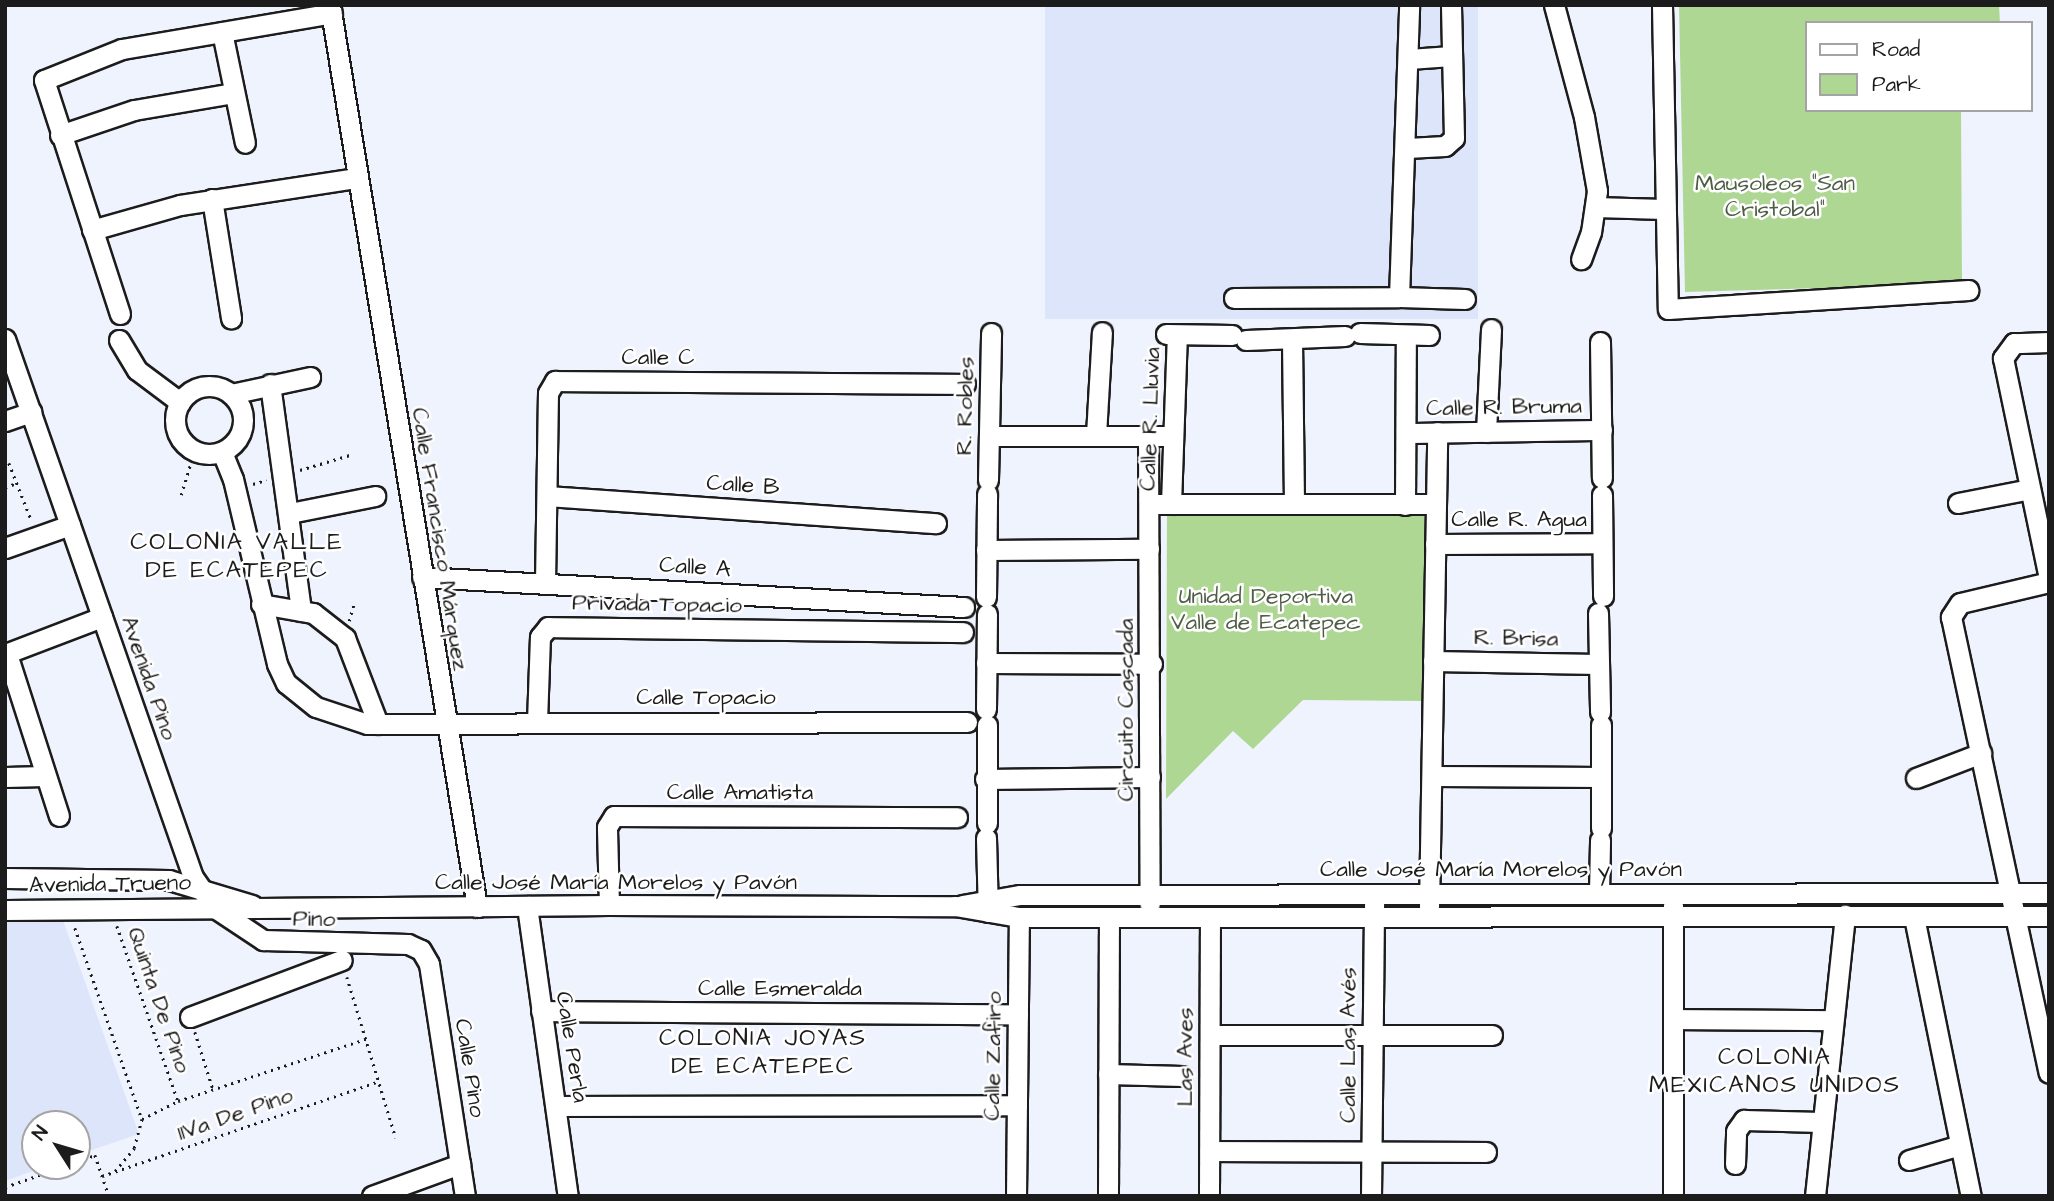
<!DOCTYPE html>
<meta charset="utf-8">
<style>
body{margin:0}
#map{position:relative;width:2054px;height:1201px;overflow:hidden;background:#eff3fd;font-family:"Architects Daughter",sans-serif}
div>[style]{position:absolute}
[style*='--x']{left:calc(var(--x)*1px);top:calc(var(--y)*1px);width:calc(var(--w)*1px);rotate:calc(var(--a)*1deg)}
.built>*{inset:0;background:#dce5fa;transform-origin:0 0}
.green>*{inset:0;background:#aed794}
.path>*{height:2.5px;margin-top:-1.25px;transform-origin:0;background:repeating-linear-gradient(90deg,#1c1c1c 0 2px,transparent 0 7px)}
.roads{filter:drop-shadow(2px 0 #1c1c1c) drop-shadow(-2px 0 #1c1c1c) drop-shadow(0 2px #1c1c1c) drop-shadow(0 -2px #1c1c1c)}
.minor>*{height:19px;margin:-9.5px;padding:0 9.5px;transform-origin:9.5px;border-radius:9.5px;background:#fff}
.minor>.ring{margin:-9.5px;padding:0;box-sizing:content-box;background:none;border:19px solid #fff;border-radius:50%}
span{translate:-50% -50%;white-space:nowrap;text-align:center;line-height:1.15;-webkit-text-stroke:5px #fff;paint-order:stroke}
.park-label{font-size:23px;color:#4f5d46}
.street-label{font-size:23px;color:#1c1c1c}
.neighbourhood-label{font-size:24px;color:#1c1c1c;letter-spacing:2px}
.frame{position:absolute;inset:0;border:7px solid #1c1c1c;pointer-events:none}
.legend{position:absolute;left:1805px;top:21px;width:228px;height:91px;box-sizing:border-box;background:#fff;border:2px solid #a4a4a4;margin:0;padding:9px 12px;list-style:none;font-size:21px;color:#1c1c1c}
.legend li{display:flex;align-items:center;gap:14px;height:35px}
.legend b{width:35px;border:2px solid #a4a4a4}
.north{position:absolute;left:21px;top:1110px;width:70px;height:70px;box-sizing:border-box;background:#fff;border:2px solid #a4a4a4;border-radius:50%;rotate:307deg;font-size:19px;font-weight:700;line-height:28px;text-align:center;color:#1c1c1c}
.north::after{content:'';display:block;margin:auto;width:24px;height:32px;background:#1c1c1c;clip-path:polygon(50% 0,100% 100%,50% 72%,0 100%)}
</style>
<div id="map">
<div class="built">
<div style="left:1045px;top:5px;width:433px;height:314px"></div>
<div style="clip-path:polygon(5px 920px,63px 920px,139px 1134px,77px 1155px,77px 1124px,35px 1124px,35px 1166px,47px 1166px,5px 1181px)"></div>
</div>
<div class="green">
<div style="clip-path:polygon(1679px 5px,1999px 5px,2000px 23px,1807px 23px,1807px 110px,1961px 110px,1962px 284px,1685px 292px)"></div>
<div style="clip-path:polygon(1167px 509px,1426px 512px,1426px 701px,1303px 700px,1253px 749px,1233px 731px,1166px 799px)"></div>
</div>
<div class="path">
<div style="--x:9;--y:463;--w:60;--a:68.6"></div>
<div style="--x:300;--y:470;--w:52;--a:-16.7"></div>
<div style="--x:253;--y:484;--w:14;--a:-17"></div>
<div style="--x:5;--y:487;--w:13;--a:-18"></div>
<div style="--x:181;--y:495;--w:45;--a:-73.2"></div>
<div style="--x:349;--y:621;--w:18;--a:-74"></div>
<div style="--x:117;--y:926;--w:185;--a:70.8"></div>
<div style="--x:75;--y:928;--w:202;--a:70.7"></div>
<div style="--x:142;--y:1119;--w:40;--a:-26.6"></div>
<div style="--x:178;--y:1101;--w:198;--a:-18.3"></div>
<div style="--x:347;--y:977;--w:168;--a:73.1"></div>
<div style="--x:195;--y:1032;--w:60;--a:72.5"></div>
<div style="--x:77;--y:1162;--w:19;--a:-21"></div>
<div style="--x:95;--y:1155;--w:43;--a:71.1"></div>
<div style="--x:115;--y:1171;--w:30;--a:-50"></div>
<div style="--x:134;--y:1148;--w:30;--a:-75"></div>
<div style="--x:102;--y:1176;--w:293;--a:-18.9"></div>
<div style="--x:5;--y:1187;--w:64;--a:-19.3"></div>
</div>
<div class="roads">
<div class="minor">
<div style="--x:330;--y:5;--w:914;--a:80.74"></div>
<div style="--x:1554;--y:5;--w:116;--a:75"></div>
<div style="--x:1584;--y:117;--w:75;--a:80"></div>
<div style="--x:1597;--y:191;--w:41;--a:98.3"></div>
<div style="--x:1591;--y:232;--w:29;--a:110"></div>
<div style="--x:1662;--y:5;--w:304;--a:88.9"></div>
<div style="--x:1668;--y:309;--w:301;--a:-3.6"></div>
<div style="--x:222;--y:32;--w:113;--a:78.3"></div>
<div style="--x:1409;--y:59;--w:42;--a:-4.1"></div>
<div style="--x:60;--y:135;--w:78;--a:-18.7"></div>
<div style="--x:134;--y:110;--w:100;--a:-9.7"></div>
<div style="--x:1407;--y:148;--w:38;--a:-3"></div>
<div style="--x:1445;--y:146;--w:12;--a:-42"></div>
<div style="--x:1454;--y:138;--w:133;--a:-91.3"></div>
<div style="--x:212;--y:199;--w:121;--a:80.9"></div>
<div style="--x:1596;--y:207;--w:67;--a:1.7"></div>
<div style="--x:92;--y:230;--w:91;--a:-15.9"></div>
<div style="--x:180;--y:205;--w:179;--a:-8.7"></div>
<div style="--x:1399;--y:297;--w:66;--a:1.7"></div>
<div style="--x:1234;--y:298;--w:165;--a:-0.3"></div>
<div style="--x:1399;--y:297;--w:292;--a:-88"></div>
<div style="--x:120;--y:314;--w:246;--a:-108"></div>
<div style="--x:44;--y:80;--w:84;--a:-21.7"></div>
<div style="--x:122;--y:49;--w:213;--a:-9.7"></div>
<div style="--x:1360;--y:333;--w:69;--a:1.7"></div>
<div style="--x:1166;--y:334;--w:66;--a:0.9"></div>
<div style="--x:5;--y:339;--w:570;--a:70.74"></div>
<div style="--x:193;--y:877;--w:38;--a:55"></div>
<div style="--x:215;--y:908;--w:58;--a:33.7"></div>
<div style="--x:263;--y:940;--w:145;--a:1.6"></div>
<div style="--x:408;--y:944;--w:14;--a:25"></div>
<div style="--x:421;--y:950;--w:16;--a:60"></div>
<div style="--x:429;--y:964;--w:235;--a:81.2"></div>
<div style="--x:119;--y:340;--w:35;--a:59"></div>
<div style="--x:137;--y:370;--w:54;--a:36.7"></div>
<div style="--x:1246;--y:340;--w:99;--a:-2.3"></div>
<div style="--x:1292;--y:340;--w:164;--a:89.3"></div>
<div style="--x:1600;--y:342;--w:136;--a:89.2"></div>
<div style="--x:2049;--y:342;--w:35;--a:178"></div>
<div style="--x:2014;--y:343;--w:19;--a:126"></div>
<div style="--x:2003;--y:358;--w:226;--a:78.2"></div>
<div style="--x:270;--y:384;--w:229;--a:82.2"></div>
<div class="ring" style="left:175px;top:386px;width:49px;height:49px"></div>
<div style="--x:231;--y:394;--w:81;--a:-12.1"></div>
<div style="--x:5;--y:421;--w:28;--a:-19"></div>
<div style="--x:1486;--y:432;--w:103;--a:-87.2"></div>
<div style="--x:1406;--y:433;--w:196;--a:-0.9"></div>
<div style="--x:1096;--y:435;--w:103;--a:-86.7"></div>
<div style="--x:990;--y:436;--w:183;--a:0"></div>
<div style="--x:1148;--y:438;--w:467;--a:89.8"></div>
<div style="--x:222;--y:452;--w:29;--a:68"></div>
<div style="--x:233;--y:479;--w:190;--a:76.6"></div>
<div style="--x:277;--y:664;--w:21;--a:65"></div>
<div style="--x:286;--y:683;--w:38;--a:39"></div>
<div style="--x:316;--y:707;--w:54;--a:18.4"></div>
<div style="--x:367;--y:724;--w:600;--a:-0.19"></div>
<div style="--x:988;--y:480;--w:147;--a:-88.8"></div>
<div style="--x:1602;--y:495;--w:101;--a:89.4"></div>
<div style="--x:547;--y:496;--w:390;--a:4"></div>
<div style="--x:1958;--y:503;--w:73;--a:-11"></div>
<div style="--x:1149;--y:504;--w:286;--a:0"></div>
<div style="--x:1171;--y:504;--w:168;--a:-88"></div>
<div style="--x:1405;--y:505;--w:169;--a:-89.7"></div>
<div style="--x:290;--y:513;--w:87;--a:-11.3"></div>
<div style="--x:1435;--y:544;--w:167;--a:-0.3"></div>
<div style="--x:5;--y:548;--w:69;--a:-19.5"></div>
<div style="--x:986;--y:550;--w:163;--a:-0.4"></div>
<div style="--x:422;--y:577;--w:543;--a:3.17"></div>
<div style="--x:2049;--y:582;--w:91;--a:166.7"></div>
<div style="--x:1960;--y:603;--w:17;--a:123"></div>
<div style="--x:1951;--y:617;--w:466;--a:77.9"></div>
<div style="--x:545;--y:583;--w:190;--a:-89.1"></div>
<div style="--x:548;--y:393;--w:14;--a:-60"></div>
<div style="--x:555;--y:381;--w:410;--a:0.4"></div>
<div style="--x:986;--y:597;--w:103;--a:-89.4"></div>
<div style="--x:261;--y:604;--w:53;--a:9.8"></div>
<div style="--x:313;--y:613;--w:41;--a:38"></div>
<div style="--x:345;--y:638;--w:92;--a:69"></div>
<div style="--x:1598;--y:613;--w:99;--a:88.8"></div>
<div style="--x:5;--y:654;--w:104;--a:-20.9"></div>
<div style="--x:7;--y:654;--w:170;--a:72.2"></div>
<div style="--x:1433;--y:661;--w:165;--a:1"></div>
<div style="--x:986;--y:663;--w:166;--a:0.3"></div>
<div style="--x:986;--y:709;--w:95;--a:-89.4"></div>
<div style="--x:537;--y:722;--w:85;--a:-88"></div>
<div style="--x:540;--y:637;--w:13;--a:-51"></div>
<div style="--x:548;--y:627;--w:415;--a:0.7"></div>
<div style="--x:1601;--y:725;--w:103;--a:90"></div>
<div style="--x:1432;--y:776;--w:169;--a:0.3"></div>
<div style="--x:5;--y:777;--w:40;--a:-1.4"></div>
<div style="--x:1916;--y:778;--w:70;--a:-21"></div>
<div style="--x:985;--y:779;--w:165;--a:-0.7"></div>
<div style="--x:987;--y:823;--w:98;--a:-90"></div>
<div style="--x:986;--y:838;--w:74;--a:88.5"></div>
<div style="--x:5;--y:878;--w:164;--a:0.7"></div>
<div style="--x:169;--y:880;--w:87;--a:16.8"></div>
<div style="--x:1599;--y:894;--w:54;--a:-88.9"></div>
<div style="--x:609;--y:905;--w:78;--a:-91.5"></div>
<div style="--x:607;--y:827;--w:13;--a:-58"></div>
<div style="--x:614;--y:816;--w:343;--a:0.2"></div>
<div style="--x:962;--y:905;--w:59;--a:-9.8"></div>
<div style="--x:1020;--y:895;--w:1029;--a:-0.11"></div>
<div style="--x:527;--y:906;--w:293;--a:82"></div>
<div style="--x:1429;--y:907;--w:475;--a:-89"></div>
<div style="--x:5;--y:910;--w:604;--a:-0.47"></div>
<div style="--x:609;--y:905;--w:346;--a:0.2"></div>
<div style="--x:955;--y:906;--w:65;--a:9.8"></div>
<div style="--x:1019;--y:917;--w:1030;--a:-0.06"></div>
<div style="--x:1914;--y:917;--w:285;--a:78.5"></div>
<div style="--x:541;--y:1011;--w:477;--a:0.4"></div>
<div style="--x:190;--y:1017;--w:162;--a:-20.6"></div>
<div style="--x:1676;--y:1019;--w:156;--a:0.4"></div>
<div style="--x:1210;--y:1035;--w:282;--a:0"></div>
<div style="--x:1108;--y:1074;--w:74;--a:1.5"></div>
<div style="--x:556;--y:1106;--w:461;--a:-0.1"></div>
<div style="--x:1210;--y:1151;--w:276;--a:0.2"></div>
<div style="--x:1909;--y:1160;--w:53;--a:-16.4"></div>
<div style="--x:1735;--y:1164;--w:33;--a:-88"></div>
<div style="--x:1736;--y:1131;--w:14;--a:-54"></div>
<div style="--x:1744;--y:1120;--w:77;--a:1.5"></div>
<div style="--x:372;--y:1196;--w:94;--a:-20"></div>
<div style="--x:1016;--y:1196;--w:279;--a:-89.4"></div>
<div style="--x:1108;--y:1196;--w:279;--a:-89.8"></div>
<div style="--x:1209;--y:1196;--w:278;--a:-89.8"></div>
<div style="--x:1371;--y:1196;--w:293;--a:-89.4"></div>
<div style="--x:1673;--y:1196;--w:291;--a:-90"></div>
<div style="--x:1815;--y:1196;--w:283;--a:-83.9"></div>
</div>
</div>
<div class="park-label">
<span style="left:1775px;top:196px">Mausoleos "San<br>Cristobal"</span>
<span style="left:1266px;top:609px">Unidad Deportiva<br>Valle de Ecatepec</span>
</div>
<div class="street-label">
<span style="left:658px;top:357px">Calle C</span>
<span style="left:965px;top:406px;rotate:-89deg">R. Robles</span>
<span style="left:1504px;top:407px;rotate:-1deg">Calle R. Bruma</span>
<span style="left:1150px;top:419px;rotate:-88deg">Calle R. Lluvia</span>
<span style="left:743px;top:485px;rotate:4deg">Calle B</span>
<span style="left:1519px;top:519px">Calle R. Agua</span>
<span style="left:440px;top:539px;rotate:81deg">Calle Francisco Márquez</span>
<span style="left:695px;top:567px;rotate:4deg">Calle A</span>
<span style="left:657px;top:604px;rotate:1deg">Privada Topacio</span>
<span style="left:1516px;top:638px;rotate:1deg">R. Brisa</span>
<span style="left:149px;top:678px;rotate:71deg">Avenida Pino</span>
<span style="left:706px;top:697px">Calle Topacio</span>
<span style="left:1126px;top:710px;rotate:-90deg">Circuito Cascada</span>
<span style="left:740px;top:792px">Calle Amatista</span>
<span style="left:1501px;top:869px">Calle José María Morelos y Pavón</span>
<span style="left:616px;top:882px">Calle José María Morelos y Pavón</span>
<span style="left:110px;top:884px;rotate:-1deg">Avenida Trueno</span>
<span style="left:314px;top:919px;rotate:1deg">Pino</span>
<span style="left:780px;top:988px">Calle Esmeralda</span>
<span style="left:159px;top:1000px;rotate:71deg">Quinta De Pino</span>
<span style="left:1348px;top:1045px;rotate:-90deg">Calle Las Avés</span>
<span style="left:572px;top:1047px;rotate:81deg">Calle Perla</span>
<span style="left:993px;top:1056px;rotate:-89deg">Calle Zafiro</span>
<span style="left:1185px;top:1057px;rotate:-90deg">Las Aves</span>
<span style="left:470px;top:1068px;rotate:81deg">Calle Pino</span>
<span style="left:235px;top:1114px;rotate:-19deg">11Va De Pino</span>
</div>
<div class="neighbourhood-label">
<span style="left:237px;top:557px">COLONIA VALLE<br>DE ECATEPEC</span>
<span style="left:763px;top:1053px">COLONIA JOYAS<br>DE ECATEPEC</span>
<span style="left:1775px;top:1072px">COLONIA<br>MEXICANOS UNIDOS</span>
</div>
<div class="frame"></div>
<ul class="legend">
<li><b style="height:9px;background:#fff"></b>Road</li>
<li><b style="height:19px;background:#aed794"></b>Park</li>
</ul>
<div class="north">N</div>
</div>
